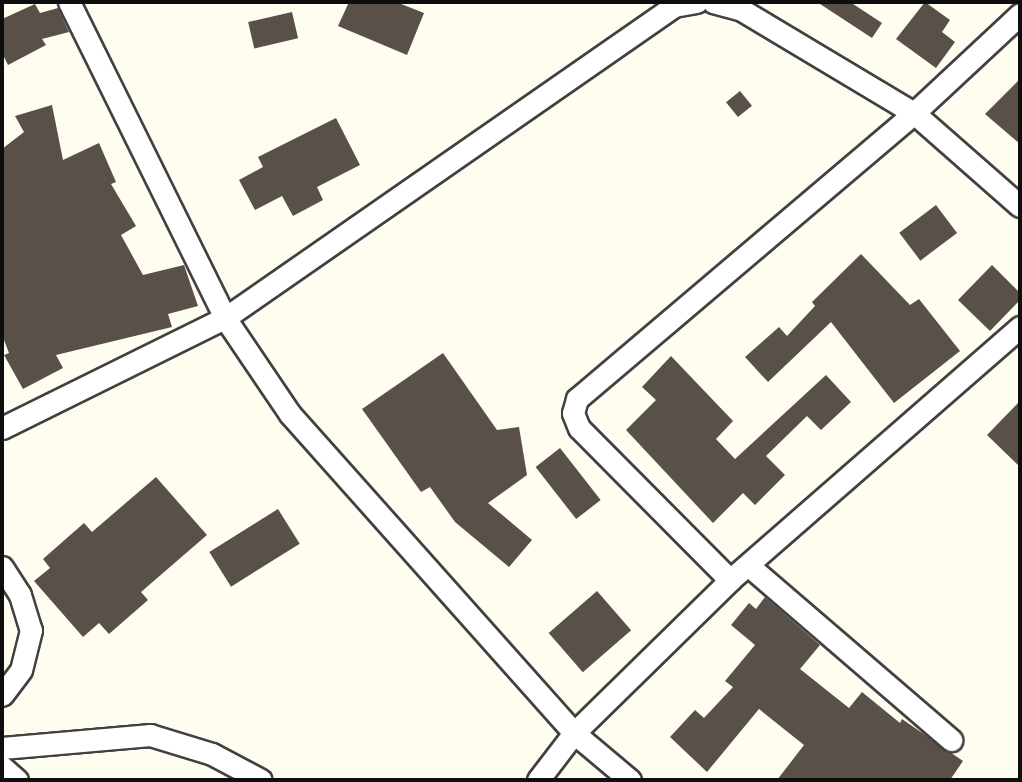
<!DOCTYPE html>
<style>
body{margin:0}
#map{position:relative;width:1022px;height:782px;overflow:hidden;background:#fffdef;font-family:"PT Serif",serif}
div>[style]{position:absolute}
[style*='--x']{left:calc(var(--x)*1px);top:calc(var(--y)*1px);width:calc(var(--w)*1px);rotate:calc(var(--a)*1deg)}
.building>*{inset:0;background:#585049;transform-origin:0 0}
.roads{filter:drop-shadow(2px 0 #414141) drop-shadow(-2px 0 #414141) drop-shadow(0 2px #414141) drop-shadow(0 -2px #414141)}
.street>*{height:21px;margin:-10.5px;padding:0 10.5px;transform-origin:10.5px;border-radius:10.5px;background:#fff}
span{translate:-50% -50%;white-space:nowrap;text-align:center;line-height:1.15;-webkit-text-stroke:7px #fff;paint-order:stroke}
.frame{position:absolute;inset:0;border:4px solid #0e0e0e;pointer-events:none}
</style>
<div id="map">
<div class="building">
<div style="clip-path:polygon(349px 2px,396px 2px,424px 13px,407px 55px,338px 26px)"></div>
<div style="clip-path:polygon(817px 2px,850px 2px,882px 23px,872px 38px)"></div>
<div style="clip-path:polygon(925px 2px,950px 20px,942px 32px,955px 42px,936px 68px,896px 39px)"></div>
<div style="clip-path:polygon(35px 4px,40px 13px,58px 8px,69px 32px,42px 39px,46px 45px,8px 65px,2px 53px,2px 19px)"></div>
<div style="left:292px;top:12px;width:27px;height:45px;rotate:77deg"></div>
<div style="clip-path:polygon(1020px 79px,1020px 144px,985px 114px)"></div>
<div style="left:740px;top:91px;width:19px;height:18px;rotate:51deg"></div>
<div style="clip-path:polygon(52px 105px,63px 160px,99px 143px,116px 182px,111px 184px,136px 226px,121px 235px,143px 275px,184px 265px,198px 306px,168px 314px,172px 327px,56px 355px,63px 368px,23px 389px,4px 355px,9px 353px,2px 335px,2px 149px,24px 132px,15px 116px)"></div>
<div style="clip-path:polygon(336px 118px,360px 165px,317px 187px,323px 200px,293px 216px,282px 196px,255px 210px,239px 180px,263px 167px,258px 157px)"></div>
<div style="left:936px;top:205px;width:35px;height:46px;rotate:53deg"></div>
<div style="clip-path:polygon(861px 254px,910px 305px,919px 299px,960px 351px,894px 403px,831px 322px,768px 382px,745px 357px,779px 327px,787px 336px,815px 306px,812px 302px)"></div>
<div style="clip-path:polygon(992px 265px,1020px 293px,1020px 300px,990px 331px,958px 300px)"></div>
<div style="clip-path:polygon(443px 353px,497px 430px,519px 427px,527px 475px,488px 503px,532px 540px,509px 567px,455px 522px,430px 487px,421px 492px,362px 409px)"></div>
<div style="clip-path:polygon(671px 356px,733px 421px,716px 439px,735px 459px,826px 375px,851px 402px,821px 430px,807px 416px,766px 456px,785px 475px,755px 505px,743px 493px,713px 523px,626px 430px,656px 400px,642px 387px)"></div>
<div style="clip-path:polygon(1020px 401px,1020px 467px,987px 435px)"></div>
<div style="left:560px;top:448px;width:66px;height:31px;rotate:52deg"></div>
<div style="clip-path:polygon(156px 477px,207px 535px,141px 592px,148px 600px,109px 634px,99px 623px,83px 637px,34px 581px,50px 568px,43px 559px,84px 523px,92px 532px)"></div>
<div style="left:278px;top:509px;width:41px;height:81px;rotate:58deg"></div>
<div style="left:597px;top:591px;width:52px;height:64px;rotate:49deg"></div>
<div style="clip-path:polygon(765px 597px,820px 645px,800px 669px,849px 708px,862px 692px,900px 723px,902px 719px,963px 761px,950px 780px,777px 780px,804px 745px,759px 709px,707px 772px,670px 737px,695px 710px,704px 718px,733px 687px,725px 681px,755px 645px,731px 625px,749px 603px,756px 609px)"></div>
</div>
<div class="roads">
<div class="street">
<div style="--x:69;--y:2;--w:352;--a:63.7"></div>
<div style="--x:225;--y:318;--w:116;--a:55.9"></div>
<div style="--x:290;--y:414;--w:427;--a:48.3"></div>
<div style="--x:574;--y:733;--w:73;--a:40"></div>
<div style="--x:713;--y:2;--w:28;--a:15"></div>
<div style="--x:740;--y:9;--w:203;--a:30.9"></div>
<div style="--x:914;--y:113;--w:141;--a:41.3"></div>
<div style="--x:2;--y:428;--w:249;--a:-26.3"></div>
<div style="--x:225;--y:318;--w:547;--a:-34.79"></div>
<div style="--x:674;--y:6;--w:23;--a:-10"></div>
<div style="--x:749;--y:566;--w:267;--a:40.7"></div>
<div style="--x:2;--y:567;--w:33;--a:57"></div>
<div style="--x:20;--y:595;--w:37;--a:73"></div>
<div style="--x:31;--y:630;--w:41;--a:104"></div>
<div style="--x:21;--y:670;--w:31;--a:127"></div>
<div style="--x:730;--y:580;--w:214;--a:-134.8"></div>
<div style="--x:579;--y:428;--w:16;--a:-112"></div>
<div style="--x:573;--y:413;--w:15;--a:-74"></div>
<div style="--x:577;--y:399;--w:442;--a:-40.3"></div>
<div style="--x:914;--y:113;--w:145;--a:-43"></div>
<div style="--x:2;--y:748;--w:149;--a:-5"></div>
<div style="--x:150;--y:735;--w:65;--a:17"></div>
<div style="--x:212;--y:754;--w:55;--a:28"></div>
<div style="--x:2;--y:767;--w:20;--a:41"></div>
<div style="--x:538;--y:780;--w:59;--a:-52.5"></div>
<div style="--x:574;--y:733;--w:219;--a:-44.4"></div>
<div style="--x:730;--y:580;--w:385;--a:-41.1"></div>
</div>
</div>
<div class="frame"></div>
</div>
